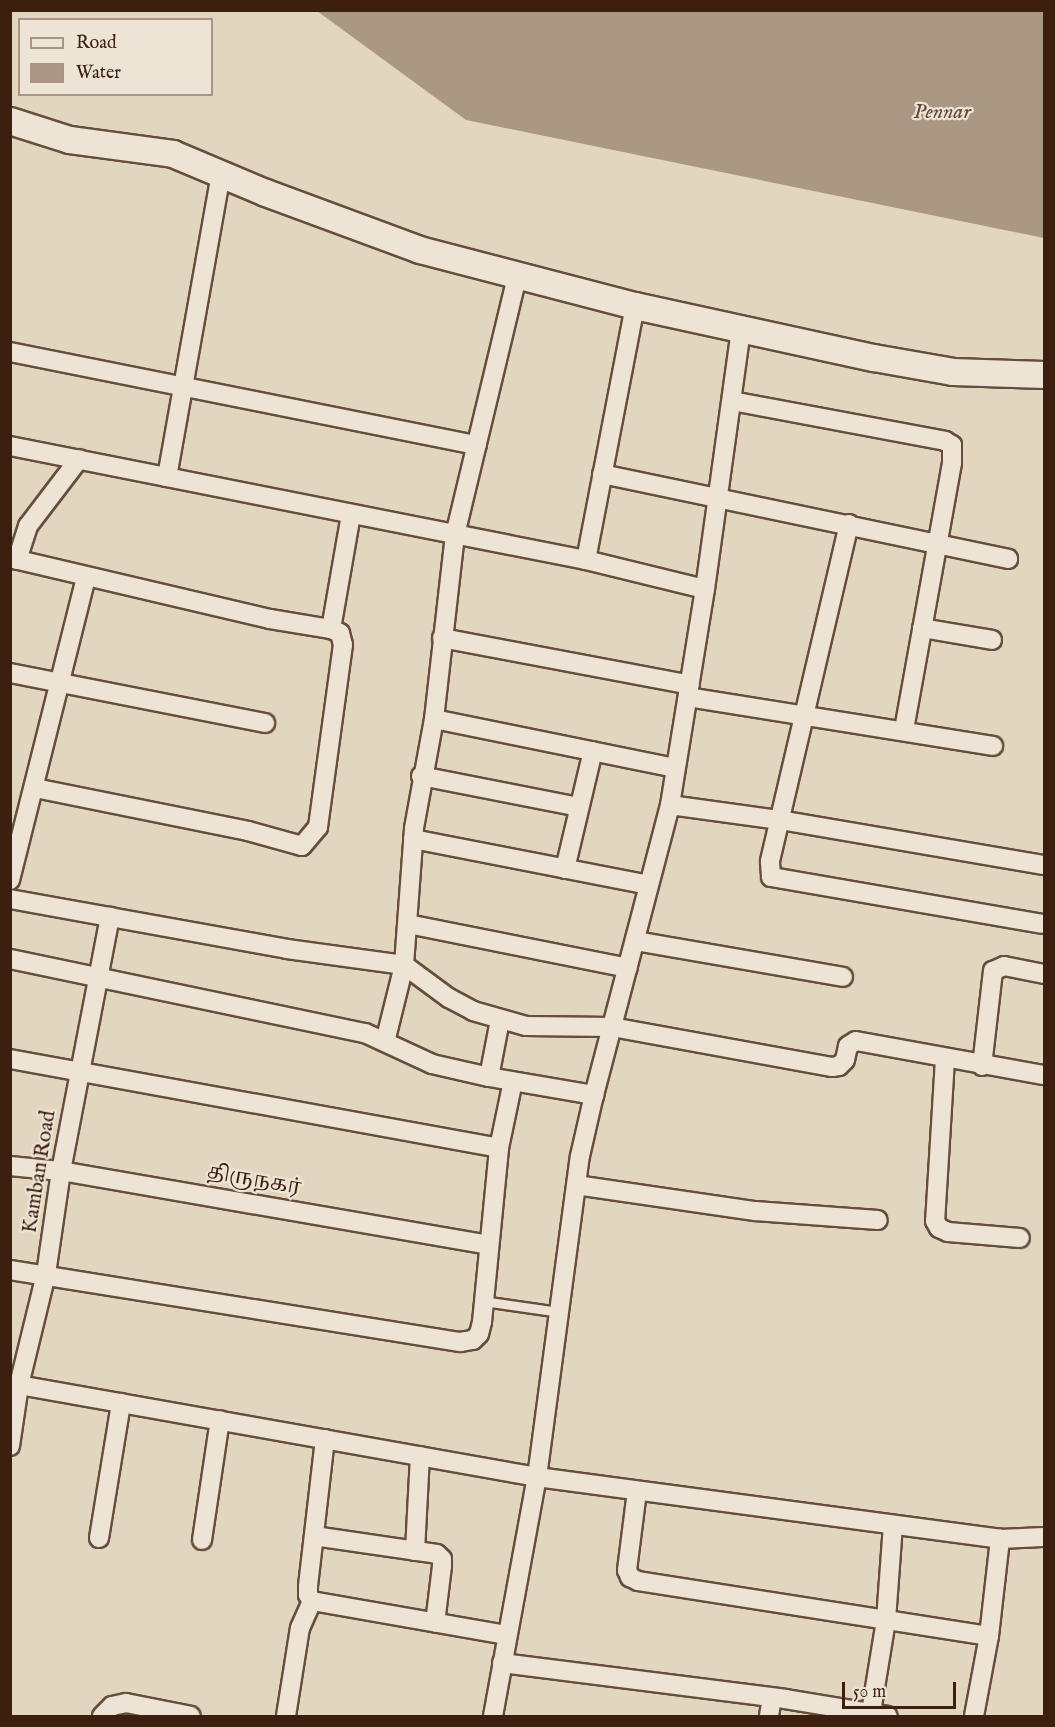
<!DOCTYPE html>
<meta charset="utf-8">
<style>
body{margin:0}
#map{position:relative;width:1055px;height:1727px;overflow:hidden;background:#e3d6be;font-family:"IM FELL English","Noto Serif Tamil",serif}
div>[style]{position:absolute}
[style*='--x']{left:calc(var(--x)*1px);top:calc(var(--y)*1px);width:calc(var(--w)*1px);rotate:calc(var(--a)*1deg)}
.water>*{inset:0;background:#ab9883}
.roads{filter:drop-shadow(2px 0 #664d3c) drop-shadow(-2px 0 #664d3c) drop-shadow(0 2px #664d3c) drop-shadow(0 -2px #664d3c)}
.lane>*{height:9px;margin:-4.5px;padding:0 4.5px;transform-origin:4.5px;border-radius:4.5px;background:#ede4d5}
.street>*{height:18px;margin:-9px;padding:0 9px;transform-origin:9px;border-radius:9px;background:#ede4d5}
.secondary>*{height:26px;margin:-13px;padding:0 13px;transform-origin:13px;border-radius:13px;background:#ede4d5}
span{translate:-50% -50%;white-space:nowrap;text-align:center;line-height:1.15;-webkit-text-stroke:4.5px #ede4d5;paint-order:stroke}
.street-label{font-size:21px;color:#3d1f10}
.water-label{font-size:22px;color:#644938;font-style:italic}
.frame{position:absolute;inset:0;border:12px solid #3d1f10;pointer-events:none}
.legend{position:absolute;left:18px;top:18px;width:195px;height:78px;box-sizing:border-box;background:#ede4d5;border:2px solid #a79586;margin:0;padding:8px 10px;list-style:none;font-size:18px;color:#3d1f10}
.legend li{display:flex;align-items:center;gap:12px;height:30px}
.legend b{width:30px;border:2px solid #a79586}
.scale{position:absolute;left:842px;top:1682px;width:114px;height:27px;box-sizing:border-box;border:3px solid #3d1f10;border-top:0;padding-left:8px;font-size:18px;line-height:21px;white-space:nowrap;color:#3d1f10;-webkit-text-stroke:4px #ede4d5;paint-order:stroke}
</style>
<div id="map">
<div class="water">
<div style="clip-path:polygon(317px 11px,1044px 11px,1044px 238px,466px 120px)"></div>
</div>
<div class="roads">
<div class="lane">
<div style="--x:483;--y:1301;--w:77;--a:8.2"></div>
</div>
<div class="street">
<div style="--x:10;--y:352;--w:476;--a:11.3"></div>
<div style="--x:732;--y:401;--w:217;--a:10.6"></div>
<div style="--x:945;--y:441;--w:8;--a:30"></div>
<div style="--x:952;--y:445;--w:18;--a:90"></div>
<div style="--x:952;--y:463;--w:272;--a:100.2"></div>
<div style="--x:10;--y:446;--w:587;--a:11.2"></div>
<div style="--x:586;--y:560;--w:122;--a:13.7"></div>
<div style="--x:602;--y:474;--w:415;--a:11.8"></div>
<div style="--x:167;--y:477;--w:308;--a:-79.9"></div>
<div style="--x:849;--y:524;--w:347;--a:103.2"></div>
<div style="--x:770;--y:862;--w:15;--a:86"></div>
<div style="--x:771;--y:877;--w:275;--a:9.8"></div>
<div style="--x:10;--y:558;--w:267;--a:13.2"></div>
<div style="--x:270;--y:619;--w:62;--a:9.3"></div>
<div style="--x:17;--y:560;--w:36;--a:-72"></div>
<div style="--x:28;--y:526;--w:84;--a:-52.7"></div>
<div style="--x:586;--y:560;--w:259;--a:-79.1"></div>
<div style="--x:922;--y:628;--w:71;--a:9.7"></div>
<div style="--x:442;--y:638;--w:252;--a:10.7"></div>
<div style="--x:10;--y:673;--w:260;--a:11.1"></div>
<div style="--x:688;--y:697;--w:309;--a:9.1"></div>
<div style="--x:434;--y:719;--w:246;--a:11.5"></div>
<div style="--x:421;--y:776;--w:161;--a:11.1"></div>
<div style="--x:35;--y:788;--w:217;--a:11.4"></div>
<div style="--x:248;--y:831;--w:56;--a:15.5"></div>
<div style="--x:302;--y:846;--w:25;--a:-50"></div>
<div style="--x:318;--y:827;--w:184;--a:-82.2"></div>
<div style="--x:343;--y:645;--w:12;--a:-104"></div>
<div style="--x:340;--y:633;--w:10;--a:-156"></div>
<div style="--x:331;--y:629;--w:117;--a:-80.1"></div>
<div style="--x:670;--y:805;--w:111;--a:7.8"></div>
<div style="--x:780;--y:820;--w:268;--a:9.7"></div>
<div style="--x:413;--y:839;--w:240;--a:11"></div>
<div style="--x:565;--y:869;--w:121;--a:-76.7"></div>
<div style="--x:10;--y:880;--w:312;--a:-75.9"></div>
<div style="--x:10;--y:899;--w:102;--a:10.2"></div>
<div style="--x:408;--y:924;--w:224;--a:11.3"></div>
<div style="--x:635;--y:941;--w:211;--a:9.8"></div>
<div style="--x:10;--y:959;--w:363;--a:11.8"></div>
<div style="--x:365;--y:1033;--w:74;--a:24.8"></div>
<div style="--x:432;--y:1064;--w:58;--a:12.8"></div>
<div style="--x:500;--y:1020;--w:58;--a:100.9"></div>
<div style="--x:489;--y:1077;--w:107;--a:9.7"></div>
<div style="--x:385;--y:1042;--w:79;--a:-76.1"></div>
<div style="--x:404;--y:965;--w:137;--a:-85.8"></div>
<div style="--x:414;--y:828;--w:111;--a:-79.6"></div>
<div style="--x:434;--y:719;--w:185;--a:-83.5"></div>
<div style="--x:455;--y:535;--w:266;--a:-76.5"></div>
<div style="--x:10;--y:1059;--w:497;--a:10.3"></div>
<div style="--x:945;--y:1059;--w:162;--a:93.5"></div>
<div style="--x:935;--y:1221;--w:8;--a:60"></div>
<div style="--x:939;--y:1228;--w:10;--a:24"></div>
<div style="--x:948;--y:1232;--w:72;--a:4.8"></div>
<div style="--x:982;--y:1066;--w:96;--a:-83.4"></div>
<div style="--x:993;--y:971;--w:12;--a:-24"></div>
<div style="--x:1004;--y:966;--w:41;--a:11.3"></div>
<div style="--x:10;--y:1166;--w:51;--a:5.6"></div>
<div style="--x:61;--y:1171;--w:434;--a:9.8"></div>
<div style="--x:576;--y:1185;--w:181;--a:8.3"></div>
<div style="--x:755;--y:1211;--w:123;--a:4.2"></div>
<div style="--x:10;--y:1270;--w:456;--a:9.1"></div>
<div style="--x:460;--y:1342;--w:13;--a:-9"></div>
<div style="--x:473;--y:1340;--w:8;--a:-45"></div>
<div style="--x:479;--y:1334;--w:12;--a:-76"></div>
<div style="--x:482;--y:1322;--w:175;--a:-84.4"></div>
<div style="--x:499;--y:1148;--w:68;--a:-78.2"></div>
<div style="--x:19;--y:1385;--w:526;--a:10.07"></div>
<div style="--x:537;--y:1477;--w:467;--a:7.6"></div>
<div style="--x:1000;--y:1539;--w:44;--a:-2.6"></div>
<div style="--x:325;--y:1439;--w:149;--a:96.6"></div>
<div style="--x:308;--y:1587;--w:8;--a:90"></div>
<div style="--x:308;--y:1595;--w:7;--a:56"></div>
<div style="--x:312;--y:1601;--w:198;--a:9.9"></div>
<div style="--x:10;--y:1446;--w:62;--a:-81.6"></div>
<div style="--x:19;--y:1385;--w:114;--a:-76.3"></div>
<div style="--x:46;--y:1274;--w:104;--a:-81.7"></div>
<div style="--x:61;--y:1171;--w:259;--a:-79.1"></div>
<div style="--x:110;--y:917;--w:180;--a:10.2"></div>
<div style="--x:287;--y:949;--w:118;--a:7.8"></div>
<div style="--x:404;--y:965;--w:56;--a:36.3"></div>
<div style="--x:449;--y:998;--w:27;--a:28"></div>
<div style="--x:473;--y:1011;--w:55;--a:15.8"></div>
<div style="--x:526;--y:1026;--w:86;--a:0.7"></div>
<div style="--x:612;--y:1027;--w:224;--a:10.3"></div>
<div style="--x:832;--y:1067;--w:7;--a:-8"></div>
<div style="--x:839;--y:1066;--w:8;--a:-45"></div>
<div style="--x:845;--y:1060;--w:14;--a:-78"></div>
<div style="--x:848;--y:1046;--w:9;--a:-32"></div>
<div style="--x:856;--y:1041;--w:191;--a:10.3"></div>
<div style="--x:637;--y:1491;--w:80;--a:97.2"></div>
<div style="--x:627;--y:1570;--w:8;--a:67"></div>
<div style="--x:630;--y:1577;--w:9;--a:27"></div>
<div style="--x:638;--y:1581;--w:355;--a:8.9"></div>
<div style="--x:314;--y:1536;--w:124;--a:8.3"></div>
<div style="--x:437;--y:1554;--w:7;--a:45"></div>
<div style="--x:442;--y:1559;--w:7;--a:90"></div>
<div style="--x:442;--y:1566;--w:57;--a:97"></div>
<div style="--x:99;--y:1538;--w:137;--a:-80.7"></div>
<div style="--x:202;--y:1540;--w:121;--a:-81.5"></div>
<div style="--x:415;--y:1551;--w:95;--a:-87"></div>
<div style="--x:502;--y:1663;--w:285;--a:7.2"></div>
<div style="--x:785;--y:1699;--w:104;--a:9.4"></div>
<div style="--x:871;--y:1712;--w:93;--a:-80.7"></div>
<div style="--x:886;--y:1620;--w:95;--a:-85.8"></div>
<div style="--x:102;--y:1716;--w:14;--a:-45"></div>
<div style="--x:112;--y:1706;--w:14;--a:-12"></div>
<div style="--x:126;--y:1703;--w:66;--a:11.3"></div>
<div style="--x:286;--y:1716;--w:89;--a:-81"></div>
<div style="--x:300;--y:1628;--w:30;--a:-66"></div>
<div style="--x:493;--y:1716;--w:243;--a:-79.6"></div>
<div style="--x:537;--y:1477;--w:324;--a:-82.4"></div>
<div style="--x:580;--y:1156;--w:63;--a:-77.1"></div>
<div style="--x:594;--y:1095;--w:300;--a:-75.3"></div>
<div style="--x:670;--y:805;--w:219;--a:-80.8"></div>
<div style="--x:705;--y:589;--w:260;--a:-82.1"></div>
<div style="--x:769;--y:1716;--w:18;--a:-81"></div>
<div style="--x:974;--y:1716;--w:81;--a:-79.4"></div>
<div style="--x:989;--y:1636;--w:98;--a:-83.5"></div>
</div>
<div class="secondary">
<div style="--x:10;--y:121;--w:63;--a:17.6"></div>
<div style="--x:70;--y:140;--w:104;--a:7.7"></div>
<div style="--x:173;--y:154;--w:101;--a:22.8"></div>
<div style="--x:266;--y:193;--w:164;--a:20.3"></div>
<div style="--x:420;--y:250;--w:222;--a:14.6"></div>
<div style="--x:635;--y:306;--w:245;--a:12.3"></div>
<div style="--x:874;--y:358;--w:80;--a:10"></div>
<div style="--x:953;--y:372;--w:91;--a:1.9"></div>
</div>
</div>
<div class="street-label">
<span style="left:40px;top:1172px;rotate:-81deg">Kamban Road</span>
<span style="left:254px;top:1181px;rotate:10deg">திருநகர்</span>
</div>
<div class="water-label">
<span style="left:942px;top:113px">Pennar</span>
</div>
<div class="frame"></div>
<ul class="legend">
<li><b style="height:8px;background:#ede4d5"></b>Road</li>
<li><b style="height:16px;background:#ab9883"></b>Water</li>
</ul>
<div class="scale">50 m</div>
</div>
